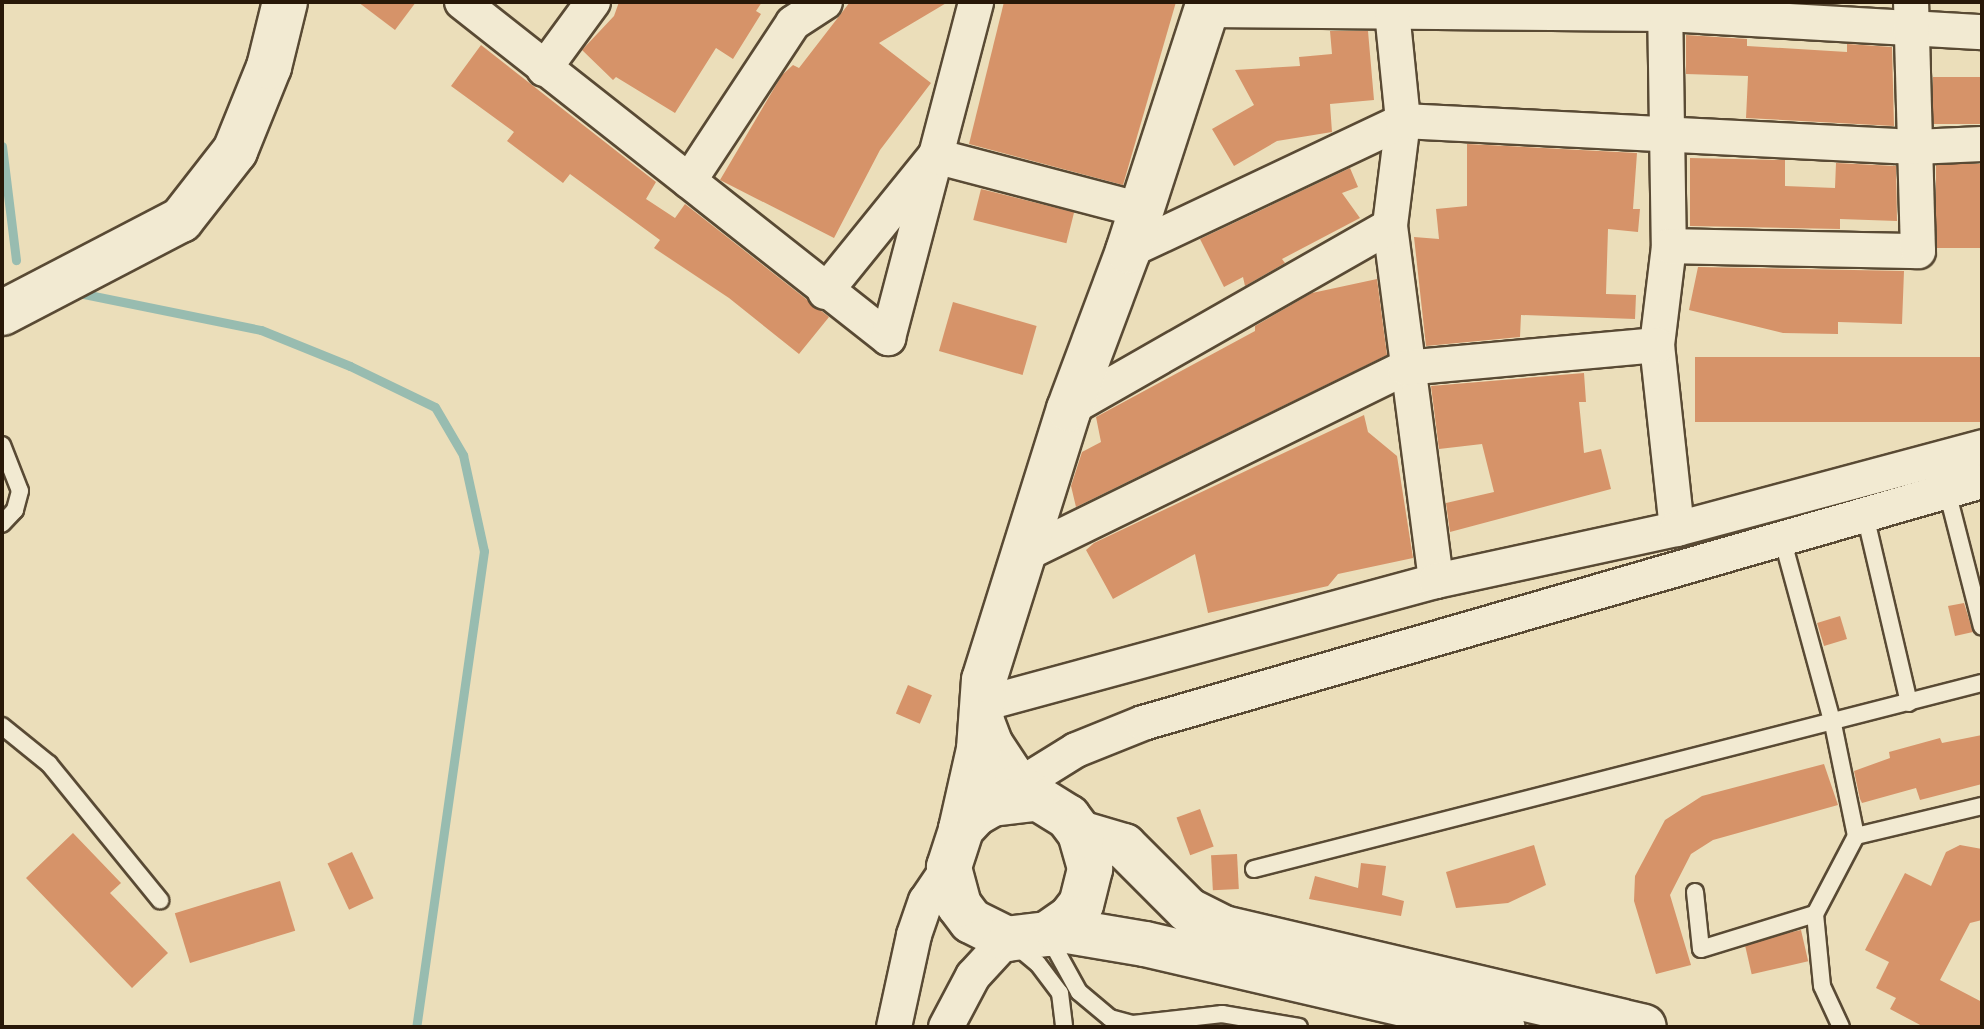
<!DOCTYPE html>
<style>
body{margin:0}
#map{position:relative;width:1984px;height:1029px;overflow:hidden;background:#ebdeba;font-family:"EB Garamond",serif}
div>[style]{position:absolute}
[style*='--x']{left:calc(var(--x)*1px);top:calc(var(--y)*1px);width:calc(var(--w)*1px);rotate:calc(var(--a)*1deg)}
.stream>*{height:9px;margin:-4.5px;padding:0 4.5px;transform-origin:4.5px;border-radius:4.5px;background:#98bcb0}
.building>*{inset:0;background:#d69369;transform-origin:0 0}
.roads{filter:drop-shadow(2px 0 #594a34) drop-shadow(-2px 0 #594a34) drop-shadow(0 2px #594a34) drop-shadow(0 -2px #594a34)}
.lane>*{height:16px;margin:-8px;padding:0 8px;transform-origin:8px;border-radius:8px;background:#f2ead2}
.street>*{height:34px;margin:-17px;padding:0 17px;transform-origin:17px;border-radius:17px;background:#f2ead2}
.secondary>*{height:44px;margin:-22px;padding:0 22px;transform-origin:22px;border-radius:22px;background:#f2ead2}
span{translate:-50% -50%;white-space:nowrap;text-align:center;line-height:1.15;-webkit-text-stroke:7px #f2ead2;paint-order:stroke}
.frame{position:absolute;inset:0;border:4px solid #281808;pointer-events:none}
</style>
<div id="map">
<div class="stream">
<div style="--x:2;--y:146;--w:115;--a:83"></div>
<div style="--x:74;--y:292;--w:191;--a:11.5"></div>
<div style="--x:261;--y:330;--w:96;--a:22"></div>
<div style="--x:350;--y:366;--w:94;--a:25.8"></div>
<div style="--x:435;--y:407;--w:56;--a:59.7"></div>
<div style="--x:463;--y:455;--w:98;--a:77.7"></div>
<div style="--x:484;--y:551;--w:481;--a:98.1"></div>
</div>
<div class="building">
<div style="clip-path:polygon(358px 2px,416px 2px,395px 30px)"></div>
<div style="clip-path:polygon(619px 2px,762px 2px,756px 11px,761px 14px,733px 59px,716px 48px,675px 113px,616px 77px,613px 80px,582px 50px,614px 16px)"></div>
<div style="clip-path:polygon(850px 2px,948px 2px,879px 43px,931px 83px,880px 150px,834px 238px,720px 180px,782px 75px,793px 65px,799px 68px)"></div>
<div style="clip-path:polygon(1004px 2px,1176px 2px,1123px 185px,969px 144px)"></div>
<div style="clip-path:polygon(1330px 31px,1368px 31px,1374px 100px,1330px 104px,1332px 132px,1277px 141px,1234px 166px,1212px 129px,1254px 105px,1235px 70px,1300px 66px,1299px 57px,1332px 54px)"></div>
<div style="clip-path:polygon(1686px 35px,1747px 39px,1747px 46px,1847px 52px,1847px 44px,1892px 47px,1894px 126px,1746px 118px,1748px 76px,1686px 74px)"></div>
<div style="clip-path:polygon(481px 45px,656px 182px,646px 199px,675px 218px,685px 204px,829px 317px,799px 354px,729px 298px,654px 248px,660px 240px,570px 174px,563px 183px,507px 141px,514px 132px,451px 86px)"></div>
<div style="left:1982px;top:77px;width:47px;height:49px;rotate:90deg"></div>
<div style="clip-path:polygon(1467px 144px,1637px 153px,1633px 209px,1640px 209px,1638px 232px,1608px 229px,1606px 294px,1636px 295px,1635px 319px,1521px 315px,1520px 337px,1426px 346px,1414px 237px,1439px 239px,1436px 209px,1467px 206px)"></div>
<div style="clip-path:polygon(1690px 158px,1785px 160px,1785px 186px,1835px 188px,1836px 163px,1896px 166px,1897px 221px,1840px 219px,1840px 229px,1690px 226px)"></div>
<div style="left:1982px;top:164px;width:84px;height:46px;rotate:90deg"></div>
<div style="clip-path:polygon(1350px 168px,1358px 187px,1342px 193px,1360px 218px,1282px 259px,1285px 263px,1245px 286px,1243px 277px,1224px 287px,1200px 239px)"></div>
<div style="left:981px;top:189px;width:96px;height:32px;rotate:14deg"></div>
<div style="clip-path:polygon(1698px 267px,1904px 271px,1902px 324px,1838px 322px,1838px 334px,1783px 333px,1689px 310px)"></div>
<div style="clip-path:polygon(1377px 279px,1387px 355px,1076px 507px,1071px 486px,1082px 452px,1101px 442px,1096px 417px,1255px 331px,1255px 326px,1312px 293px)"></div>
<div style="left:953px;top:302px;width:87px;height:51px;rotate:16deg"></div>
<div style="left:1982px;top:357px;width:65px;height:287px;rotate:90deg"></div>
<div style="clip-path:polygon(1584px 373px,1586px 402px,1579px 402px,1584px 453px,1601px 449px,1611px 489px,1450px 532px,1446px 503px,1494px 492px,1482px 444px,1439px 449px,1431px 386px)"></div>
<div style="clip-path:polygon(1364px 415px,1368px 432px,1397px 456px,1413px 558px,1338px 574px,1328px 586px,1208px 613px,1195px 554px,1113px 599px,1086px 550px,1094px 543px)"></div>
<div style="clip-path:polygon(1964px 603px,1973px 632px,1955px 636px,1948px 606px)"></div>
<div style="left:1840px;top:616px;width:24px;height:24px;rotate:73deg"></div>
<div style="left:908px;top:685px;width:26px;height:31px;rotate:23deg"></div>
<div style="clip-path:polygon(1982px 735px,1982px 784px,1920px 800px,1916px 788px,1862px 803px,1860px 799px,1854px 771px,1890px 758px,1889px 752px,1940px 738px,1942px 743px)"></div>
<div style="clip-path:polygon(1824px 764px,1838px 805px,1713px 840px,1691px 854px,1670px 895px,1691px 965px,1656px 974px,1634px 901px,1635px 876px,1665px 820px,1702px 796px)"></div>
<div style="left:1200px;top:809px;width:40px;height:25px;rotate:70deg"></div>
<div style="clip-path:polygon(73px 833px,121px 883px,110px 893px,168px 953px,132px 988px,26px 878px)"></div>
<div style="clip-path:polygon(1534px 845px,1546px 885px,1508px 903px,1456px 908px,1446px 872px)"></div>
<div style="clip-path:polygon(1960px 845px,1982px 849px,1982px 920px,1970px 923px,1940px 980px,1982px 1002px,1982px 1027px,1924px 1027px,1890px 1009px,1896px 998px,1876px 988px,1889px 962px,1865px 950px,1905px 873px,1931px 886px,1946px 852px)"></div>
<div style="left:352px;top:852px;width:51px;height:27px;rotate:65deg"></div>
<div style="left:1237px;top:854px;width:35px;height:26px;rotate:87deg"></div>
<div style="clip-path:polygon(1361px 863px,1386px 866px,1382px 895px,1404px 901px,1401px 916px,1309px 899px,1315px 876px,1358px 888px)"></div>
<div style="left:280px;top:881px;width:52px;height:110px;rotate:73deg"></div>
<div style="left:1801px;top:930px;width:32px;height:58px;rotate:77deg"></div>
</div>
<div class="roads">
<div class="lane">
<div style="--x:2;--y:445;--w:49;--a:68.6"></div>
<div style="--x:20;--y:491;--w:20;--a:105"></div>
<div style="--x:15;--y:510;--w:19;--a:133"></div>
<div style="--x:1947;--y:491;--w:140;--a:75.6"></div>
<div style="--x:1865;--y:515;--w:193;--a:76.8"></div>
<div style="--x:1782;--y:538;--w:193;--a:74.7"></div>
<div style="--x:1833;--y:724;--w:114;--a:78.4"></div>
<div style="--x:1856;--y:836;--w:88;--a:117.7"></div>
<div style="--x:1815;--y:914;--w:72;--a:84.4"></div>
<div style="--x:1822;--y:986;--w:45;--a:65.1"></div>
<div style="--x:2;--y:726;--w:60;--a:39"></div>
<div style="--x:49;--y:764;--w:176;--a:50.8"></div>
<div style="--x:1856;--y:836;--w:130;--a:-13.4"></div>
<div style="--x:1254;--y:869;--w:751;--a:-14.33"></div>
<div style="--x:1695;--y:892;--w:57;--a:84"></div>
<div style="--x:1701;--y:949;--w:119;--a:-17.1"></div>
<div style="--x:1047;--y:934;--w:66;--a:61.1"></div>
<div style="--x:1079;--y:992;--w:40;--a:40"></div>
<div style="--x:1110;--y:1018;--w:24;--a:15"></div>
<div style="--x:1133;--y:1024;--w:90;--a:-6.4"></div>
<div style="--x:1222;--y:1014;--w:78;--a:9.6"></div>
<div style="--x:1014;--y:944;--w:31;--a:40"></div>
<div style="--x:1038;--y:964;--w:36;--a:53"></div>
<div style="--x:1060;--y:993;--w:34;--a:83"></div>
</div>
<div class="street">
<div style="--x:462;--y:2;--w:543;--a:38.26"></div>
<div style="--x:888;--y:338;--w:347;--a:-75.3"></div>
<div style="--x:1665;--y:2;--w:244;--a:89.1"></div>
<div style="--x:1669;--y:246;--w:100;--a:96.9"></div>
<div style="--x:1657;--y:345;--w:185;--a:83.8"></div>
<div style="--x:1207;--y:10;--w:459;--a:0.5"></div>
<div style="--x:1666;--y:14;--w:317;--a:3.3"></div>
<div style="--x:1392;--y:12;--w:110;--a:84.2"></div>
<div style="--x:1403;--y:121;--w:106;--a:97.1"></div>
<div style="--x:1390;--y:226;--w:358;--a:82.6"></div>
<div style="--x:544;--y:69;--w:83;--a:-53.8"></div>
<div style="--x:689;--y:181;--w:189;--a:-56.6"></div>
<div style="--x:793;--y:23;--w:38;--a:-33"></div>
<div style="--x:1669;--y:246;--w:249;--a:1.2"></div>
<div style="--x:1918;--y:251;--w:249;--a:-91.6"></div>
<div style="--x:1128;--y:251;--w:304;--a:-25.3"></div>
<div style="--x:1403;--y:121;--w:513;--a:2.91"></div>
<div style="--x:1915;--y:147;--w:67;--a:-2.6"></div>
<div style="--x:825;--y:292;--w:175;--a:-51"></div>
<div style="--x:935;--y:156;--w:213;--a:14.7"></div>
<div style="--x:1069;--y:409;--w:369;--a:-29.7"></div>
<div style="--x:1023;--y:555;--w:425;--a:-26.1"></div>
<div style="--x:1405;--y:368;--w:253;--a:-5.2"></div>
<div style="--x:983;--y:704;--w:469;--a:-15.2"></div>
<div style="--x:1436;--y:581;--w:247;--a:-12.2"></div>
<div style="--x:1677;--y:529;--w:316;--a:-15"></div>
<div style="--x:1018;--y:786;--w:68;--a:-31.8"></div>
<div style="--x:1076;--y:750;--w:72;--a:-21.9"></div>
<div style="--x:1143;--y:723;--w:873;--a:-16.09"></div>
<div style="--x:894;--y:1027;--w:94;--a:-77.7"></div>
<div style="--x:914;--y:935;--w:36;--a:-71"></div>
<div style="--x:926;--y:901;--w:41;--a:-55.9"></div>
<div style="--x:946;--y:1027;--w:58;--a:-62.1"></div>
<div style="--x:973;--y:976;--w:50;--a:-47.4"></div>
</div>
<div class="secondary">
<div style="--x:2;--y:313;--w:202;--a:-27.5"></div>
<div style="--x:181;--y:220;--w:88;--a:-52"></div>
<div style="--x:235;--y:151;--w:91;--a:-68"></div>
<div style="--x:269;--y:67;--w:67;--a:-76.2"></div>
<div style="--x:982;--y:722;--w:25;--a:69"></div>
<div style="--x:991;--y:745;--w:49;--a:56.6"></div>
<div style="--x:1018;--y:786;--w:59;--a:31.8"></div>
<div style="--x:1068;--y:817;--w:20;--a:53"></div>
<div style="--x:1080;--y:833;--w:37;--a:74"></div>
<div style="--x:1090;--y:869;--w:36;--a:104"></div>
<div style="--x:1081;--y:904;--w:18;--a:128"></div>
<div style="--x:1070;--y:918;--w:28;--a:145"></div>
<div style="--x:1047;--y:934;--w:40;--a:172.9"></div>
<div style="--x:1007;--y:939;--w:40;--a:-153.4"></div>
<div style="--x:971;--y:921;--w:20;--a:-127"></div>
<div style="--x:959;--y:905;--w:39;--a:-105"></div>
<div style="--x:949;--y:867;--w:40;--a:-72"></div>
<div style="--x:961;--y:829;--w:21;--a:-47"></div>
<div style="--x:975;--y:814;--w:20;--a:-30"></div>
<div style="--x:992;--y:804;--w:40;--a:-7.1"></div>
<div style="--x:961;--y:829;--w:82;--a:-77.3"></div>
<div style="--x:979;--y:749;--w:69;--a:-85.9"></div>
<div style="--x:984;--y:680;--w:284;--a:-72.6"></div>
<div style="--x:1069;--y:409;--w:169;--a:-69.5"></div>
<div style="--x:1128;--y:251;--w:262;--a:-72"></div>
<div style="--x:1080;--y:833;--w:46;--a:16.5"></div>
<div style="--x:1124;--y:846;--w:91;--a:45"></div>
<div style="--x:1188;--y:910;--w:39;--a:27"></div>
<div style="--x:1223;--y:928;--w:432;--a:13.2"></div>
<div style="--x:1056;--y:929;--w:90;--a:9.6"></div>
<div style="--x:1145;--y:944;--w:367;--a:13.1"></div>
</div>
</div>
<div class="frame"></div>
</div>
